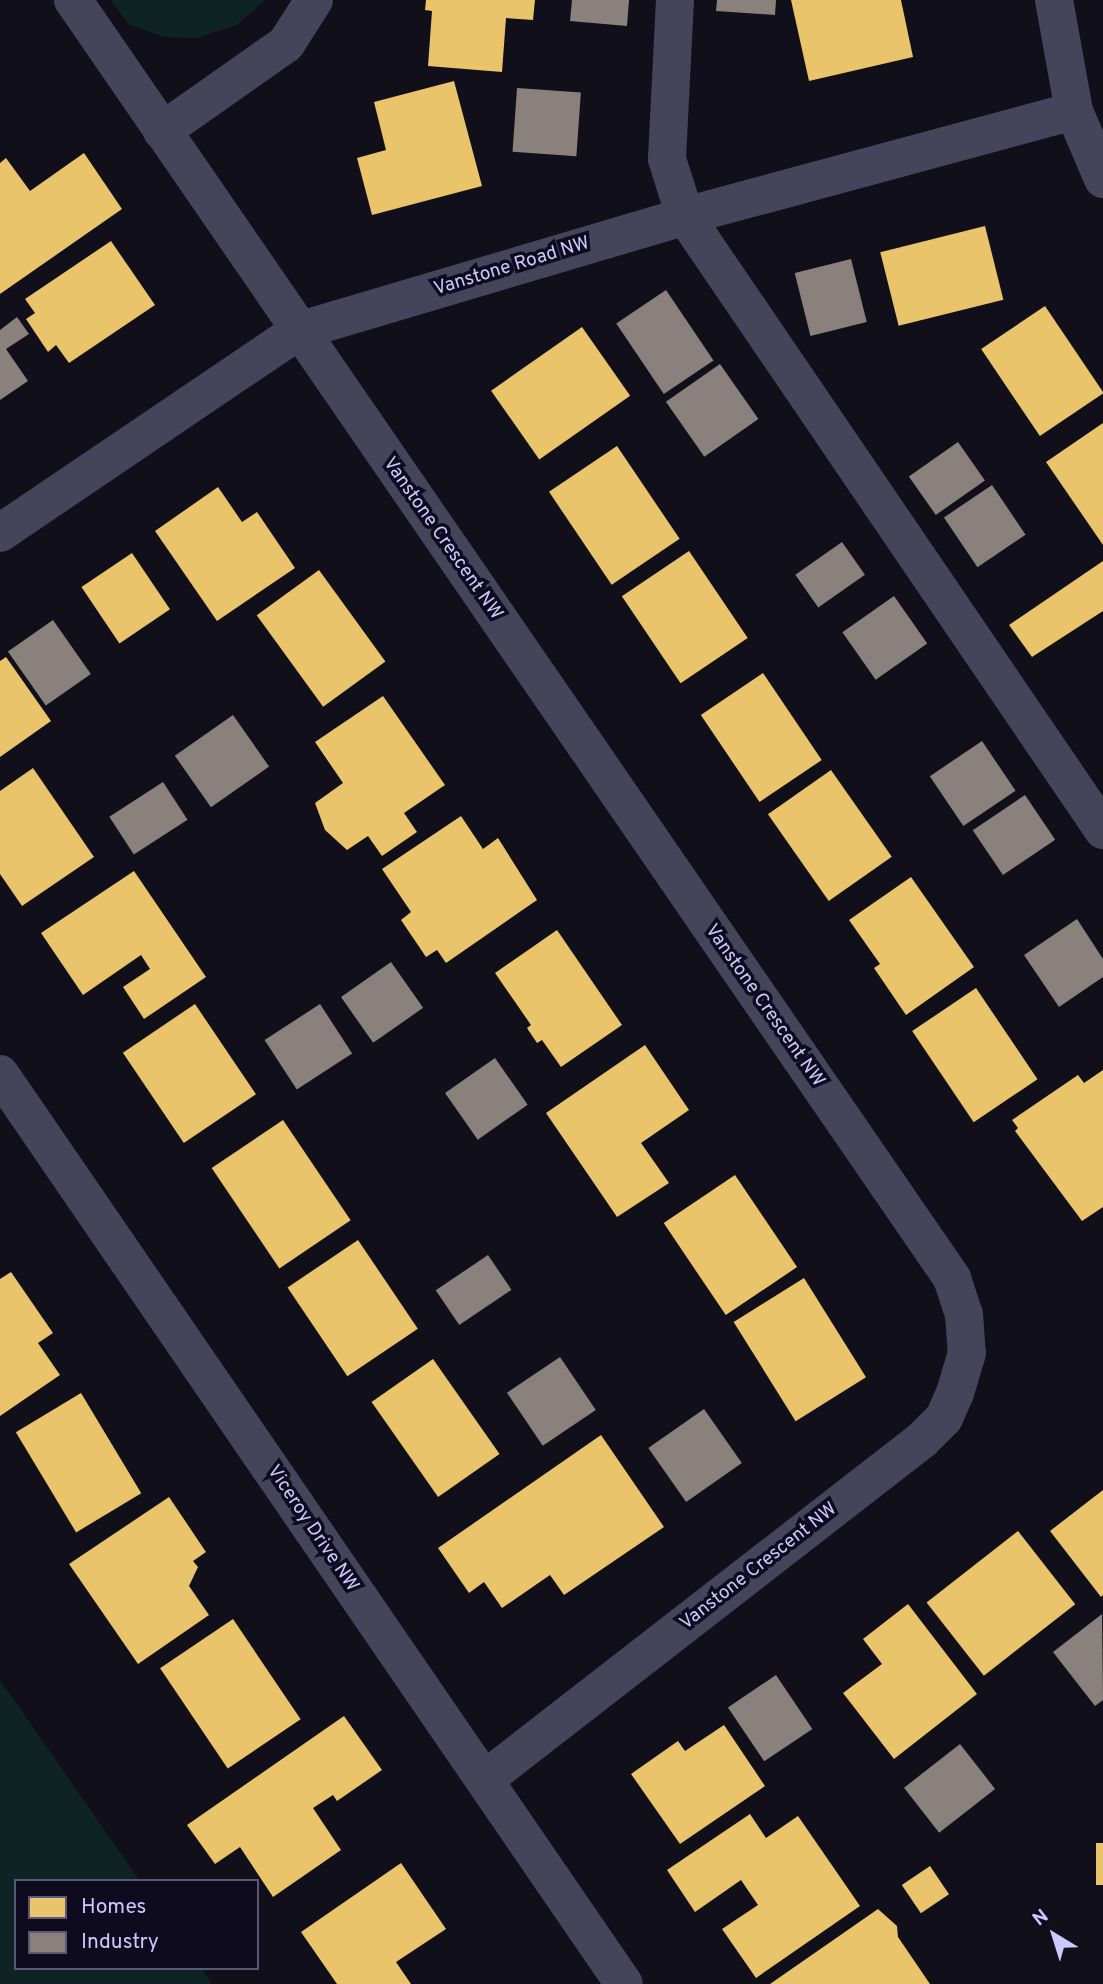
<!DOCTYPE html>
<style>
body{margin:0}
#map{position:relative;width:1103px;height:1984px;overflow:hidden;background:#110f1a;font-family:Overpass,sans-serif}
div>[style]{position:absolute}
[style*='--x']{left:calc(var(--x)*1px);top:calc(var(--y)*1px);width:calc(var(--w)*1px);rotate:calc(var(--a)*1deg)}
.green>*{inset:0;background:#0e2424}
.homes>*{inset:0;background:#e9c46a;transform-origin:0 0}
.industry>*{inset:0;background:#8a817c;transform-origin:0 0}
.minor>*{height:38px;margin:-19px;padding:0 19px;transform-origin:19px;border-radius:19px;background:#45445b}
span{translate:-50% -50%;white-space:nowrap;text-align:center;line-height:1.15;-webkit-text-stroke:7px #0e0b1e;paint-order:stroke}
.street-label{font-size:19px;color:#cec8ff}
.legend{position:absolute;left:14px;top:1879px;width:245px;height:91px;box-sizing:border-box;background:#0e0b1e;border:2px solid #5b5778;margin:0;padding:9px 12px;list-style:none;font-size:21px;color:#cec8ff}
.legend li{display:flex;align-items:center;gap:14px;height:35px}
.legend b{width:35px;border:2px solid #5b5778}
.north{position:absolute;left:1019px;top:1900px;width:70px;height:70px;-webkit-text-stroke:5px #0e0b1e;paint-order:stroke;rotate:322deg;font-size:19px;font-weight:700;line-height:28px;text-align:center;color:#cec8ff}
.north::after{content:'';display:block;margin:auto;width:24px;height:32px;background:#cec8ff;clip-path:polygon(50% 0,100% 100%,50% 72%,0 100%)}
</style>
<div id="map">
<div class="green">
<div style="clip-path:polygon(111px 0,265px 0,237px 25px,197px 38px,164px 37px,128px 24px)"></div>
<div style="clip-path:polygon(0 1680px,140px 1881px,16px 1881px,16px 1968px,201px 1968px,212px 1984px,0 1984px)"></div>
</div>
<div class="homes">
<div style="clip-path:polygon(426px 0,535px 0,533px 20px,506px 18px,502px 72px,428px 66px,432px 11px,425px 10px)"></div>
<div style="clip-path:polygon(791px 0,901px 0,913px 57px,809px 81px)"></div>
<div style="clip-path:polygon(454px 81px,482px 186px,372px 215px,357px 158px,386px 150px,374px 102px)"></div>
<div style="clip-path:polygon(84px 153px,122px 209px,0 294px,0 163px,6px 158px,30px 191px)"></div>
<div style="left:985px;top:226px;width:76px;height:108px;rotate:76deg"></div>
<div style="clip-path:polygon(111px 241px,155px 305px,69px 363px,56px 345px,48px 352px,26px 319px,35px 313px,25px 299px)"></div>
<div style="left:1045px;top:306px;width:105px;height:77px;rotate:56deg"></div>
<div style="left:582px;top:327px;width:84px;height:111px;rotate:55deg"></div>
<div style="clip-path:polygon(1103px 423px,1103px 545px,1046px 462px)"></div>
<div style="left:617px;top:446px;width:112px;height:82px;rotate:56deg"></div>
<div style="clip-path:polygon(218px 487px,242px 522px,257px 512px,295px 568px,217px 621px,155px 531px)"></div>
<div style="left:689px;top:551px;width:105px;height:81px;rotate:56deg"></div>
<div style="left:132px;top:553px;width:68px;height:61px;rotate:56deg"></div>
<div style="clip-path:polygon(1103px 561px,1103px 611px,1032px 657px,1009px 625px)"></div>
<div style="left:319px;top:570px;width:113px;height:77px;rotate:54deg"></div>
<div style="clip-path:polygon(6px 657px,51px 721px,0 757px,0 661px)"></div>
<div style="left:763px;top:673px;width:105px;height:75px;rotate:56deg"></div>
<div style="clip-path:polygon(383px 696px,445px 785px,404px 813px,417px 832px,382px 856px,368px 836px,347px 850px,325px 830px,315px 803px,343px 783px,315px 742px)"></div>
<div style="clip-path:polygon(33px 768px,94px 857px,22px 906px,0 874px,0 791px)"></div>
<div style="left:831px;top:770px;width:106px;height:77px;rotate:55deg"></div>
<div style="clip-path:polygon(461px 816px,483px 849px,498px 838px,537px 900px,446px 963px,437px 950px,426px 957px,401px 920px,411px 912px,382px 869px)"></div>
<div style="clip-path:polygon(134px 871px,206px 977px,144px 1019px,123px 987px,150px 969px,141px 955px,83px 995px,41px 933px)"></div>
<div style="clip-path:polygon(911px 877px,974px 967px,906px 1015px,874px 968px,880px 964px,849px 920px)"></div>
<div style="clip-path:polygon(557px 930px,622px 1025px,561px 1067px,542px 1040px,537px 1043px,527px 1028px,531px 1025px,495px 973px)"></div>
<div style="left:976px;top:988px;width:110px;height:77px;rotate:56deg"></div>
<div style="left:195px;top:1004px;width:109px;height:87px;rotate:56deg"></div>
<div style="clip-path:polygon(645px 1045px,689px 1110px,641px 1143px,669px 1183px,617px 1217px,546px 1113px)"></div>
<div style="clip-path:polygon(1103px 1070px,1103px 1207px,1082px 1221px,1015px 1131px,1018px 1128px,1012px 1120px,1078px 1075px,1084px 1083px)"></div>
<div style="left:283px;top:1120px;width:121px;height:86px;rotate:56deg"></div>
<div style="left:735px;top:1175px;width:111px;height:86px;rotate:56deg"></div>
<div style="left:358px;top:1240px;width:107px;height:85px;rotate:56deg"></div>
<div style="clip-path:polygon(11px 1272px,53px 1333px,38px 1343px,60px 1375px,0 1416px,0 1279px)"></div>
<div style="left:804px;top:1278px;width:117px;height:83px;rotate:58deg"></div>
<div style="left:433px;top:1359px;width:116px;height:75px;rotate:55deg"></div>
<div style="left:81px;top:1393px;width:117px;height:76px;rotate:59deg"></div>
<div style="clip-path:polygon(601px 1435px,664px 1527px,564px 1595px,550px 1575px,502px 1608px,484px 1582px,469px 1593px,438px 1548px)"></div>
<div style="clip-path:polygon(1103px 1490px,1103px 1595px,1101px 1597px,1050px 1531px)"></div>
<div style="clip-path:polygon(169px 1497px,206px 1552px,193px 1561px,198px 1567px,189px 1586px,209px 1615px,138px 1664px,69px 1564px)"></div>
<div style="left:1018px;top:1531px;width:93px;height:116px;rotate:52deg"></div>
<div style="clip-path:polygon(908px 1604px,977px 1694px,894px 1759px,843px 1693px,882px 1664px,863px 1639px)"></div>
<div style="left:233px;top:1619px;width:121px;height:88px;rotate:56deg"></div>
<div style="clip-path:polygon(344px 1716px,382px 1770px,337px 1801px,333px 1795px,313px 1808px,341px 1850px,273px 1897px,240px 1847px,215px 1864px,187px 1825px)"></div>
<div style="clip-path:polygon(724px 1725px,765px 1786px,680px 1844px,631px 1774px,678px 1741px,685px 1751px)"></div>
<div style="clip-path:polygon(750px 1814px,766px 1838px,798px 1816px,860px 1906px,756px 1978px,722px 1929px,758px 1905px,741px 1880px,695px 1912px,667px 1870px)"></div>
<div style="left:1096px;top:1843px;width:7px;height:42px"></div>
<div style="clip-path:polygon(401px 1863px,446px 1929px,396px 1962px,411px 1984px,337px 1984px,301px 1932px)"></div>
<div style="left:930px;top:1866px;width:34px;height:34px;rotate:56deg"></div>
<div style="clip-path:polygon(878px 1909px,897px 1926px,898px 1937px,930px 1984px,770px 1984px)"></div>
</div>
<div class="industry">
<div style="clip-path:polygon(572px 0,629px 0,627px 26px,570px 21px)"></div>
<div style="clip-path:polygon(717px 0,776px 0,775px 15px,716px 11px)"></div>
<div style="left:517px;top:88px;width:64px;height:64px;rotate:4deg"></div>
<div style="left:851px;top:259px;width:65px;height:58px;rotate:76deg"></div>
<div style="left:666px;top:290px;width:85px;height:60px;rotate:56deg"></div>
<div style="clip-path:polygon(17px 317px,29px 334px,6px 349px,28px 381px,0 400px,0 330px)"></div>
<div style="left:720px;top:364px;width:67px;height:66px;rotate:55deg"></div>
<div style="left:958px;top:442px;width:47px;height:60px;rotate:55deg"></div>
<div style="left:992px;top:485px;width:60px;height:58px;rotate:56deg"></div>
<div style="left:842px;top:542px;width:40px;height:57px;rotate:55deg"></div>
<div style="left:894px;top:596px;width:58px;height:63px;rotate:55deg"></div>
<div style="left:53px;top:620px;width:66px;height:55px;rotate:55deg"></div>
<div style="left:233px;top:715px;width:63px;height:71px;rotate:55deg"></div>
<div style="left:982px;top:741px;width:60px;height:63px;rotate:56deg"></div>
<div style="left:163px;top:782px;width:45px;height:64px;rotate:57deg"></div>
<div style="left:1025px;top:795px;width:54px;height:63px;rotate:56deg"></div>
<div style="clip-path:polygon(1077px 919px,1103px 959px,1103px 977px,1059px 1007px,1024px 955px)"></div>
<div style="left:391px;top:962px;width:56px;height:61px;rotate:55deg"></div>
<div style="left:320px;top:1004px;width:59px;height:66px;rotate:57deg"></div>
<div style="left:495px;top:1058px;width:57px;height:61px;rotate:55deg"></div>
<div style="left:488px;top:1255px;width:42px;height:63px;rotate:56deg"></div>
<div style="left:560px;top:1357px;width:64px;height:64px;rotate:56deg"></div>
<div style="left:704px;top:1409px;width:66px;height:68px;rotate:55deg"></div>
<div style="clip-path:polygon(1102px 1614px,1103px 1700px,1095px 1706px,1053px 1652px)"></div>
<div style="left:776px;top:1675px;width:65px;height:58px;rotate:56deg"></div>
<div style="left:960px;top:1744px;width:57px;height:71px;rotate:52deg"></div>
</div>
<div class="minor">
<div style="--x:73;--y:0;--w:1551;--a:55.48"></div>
<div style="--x:952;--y:1278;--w:38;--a:72"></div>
<div style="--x:964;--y:1314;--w:39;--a:86"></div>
<div style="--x:967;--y:1353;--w:42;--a:106.7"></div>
<div style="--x:955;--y:1393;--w:27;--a:114"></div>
<div style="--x:944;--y:1418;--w:31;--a:135"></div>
<div style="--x:922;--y:1440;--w:554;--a:142.18"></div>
<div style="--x:675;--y:0;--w:159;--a:92.9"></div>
<div style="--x:667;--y:159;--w:60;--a:72.5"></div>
<div style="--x:685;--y:216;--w:743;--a:55.75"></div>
<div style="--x:1054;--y:0;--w:113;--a:79.8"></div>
<div style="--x:1074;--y:111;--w:74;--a:66.9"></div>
<div style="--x:162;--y:131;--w:151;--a:-35.1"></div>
<div style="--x:286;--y:44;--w:52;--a:-57.5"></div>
<div style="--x:0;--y:533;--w:360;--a:-34.1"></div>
<div style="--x:298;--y:331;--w:404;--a:-16.5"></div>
<div style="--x:685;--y:216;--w:403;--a:-15.1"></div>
<div style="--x:0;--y:1074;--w:1103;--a:55.56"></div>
</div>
<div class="street-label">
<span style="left:512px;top:267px;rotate:-17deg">Vanstone Road NW</span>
<span style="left:442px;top:539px;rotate:55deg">Vanstone Crescent NW</span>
<span style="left:764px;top:1006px;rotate:55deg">Vanstone Crescent NW</span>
<span style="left:312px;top:1529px;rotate:56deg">Viceroy Drive NW</span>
<span style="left:759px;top:1567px;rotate:-38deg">Vanstone Crescent NW</span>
</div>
<ul class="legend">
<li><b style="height:19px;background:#e9c46a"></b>Homes</li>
<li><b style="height:19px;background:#8a817c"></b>Industry</li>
</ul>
<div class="north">N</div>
</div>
